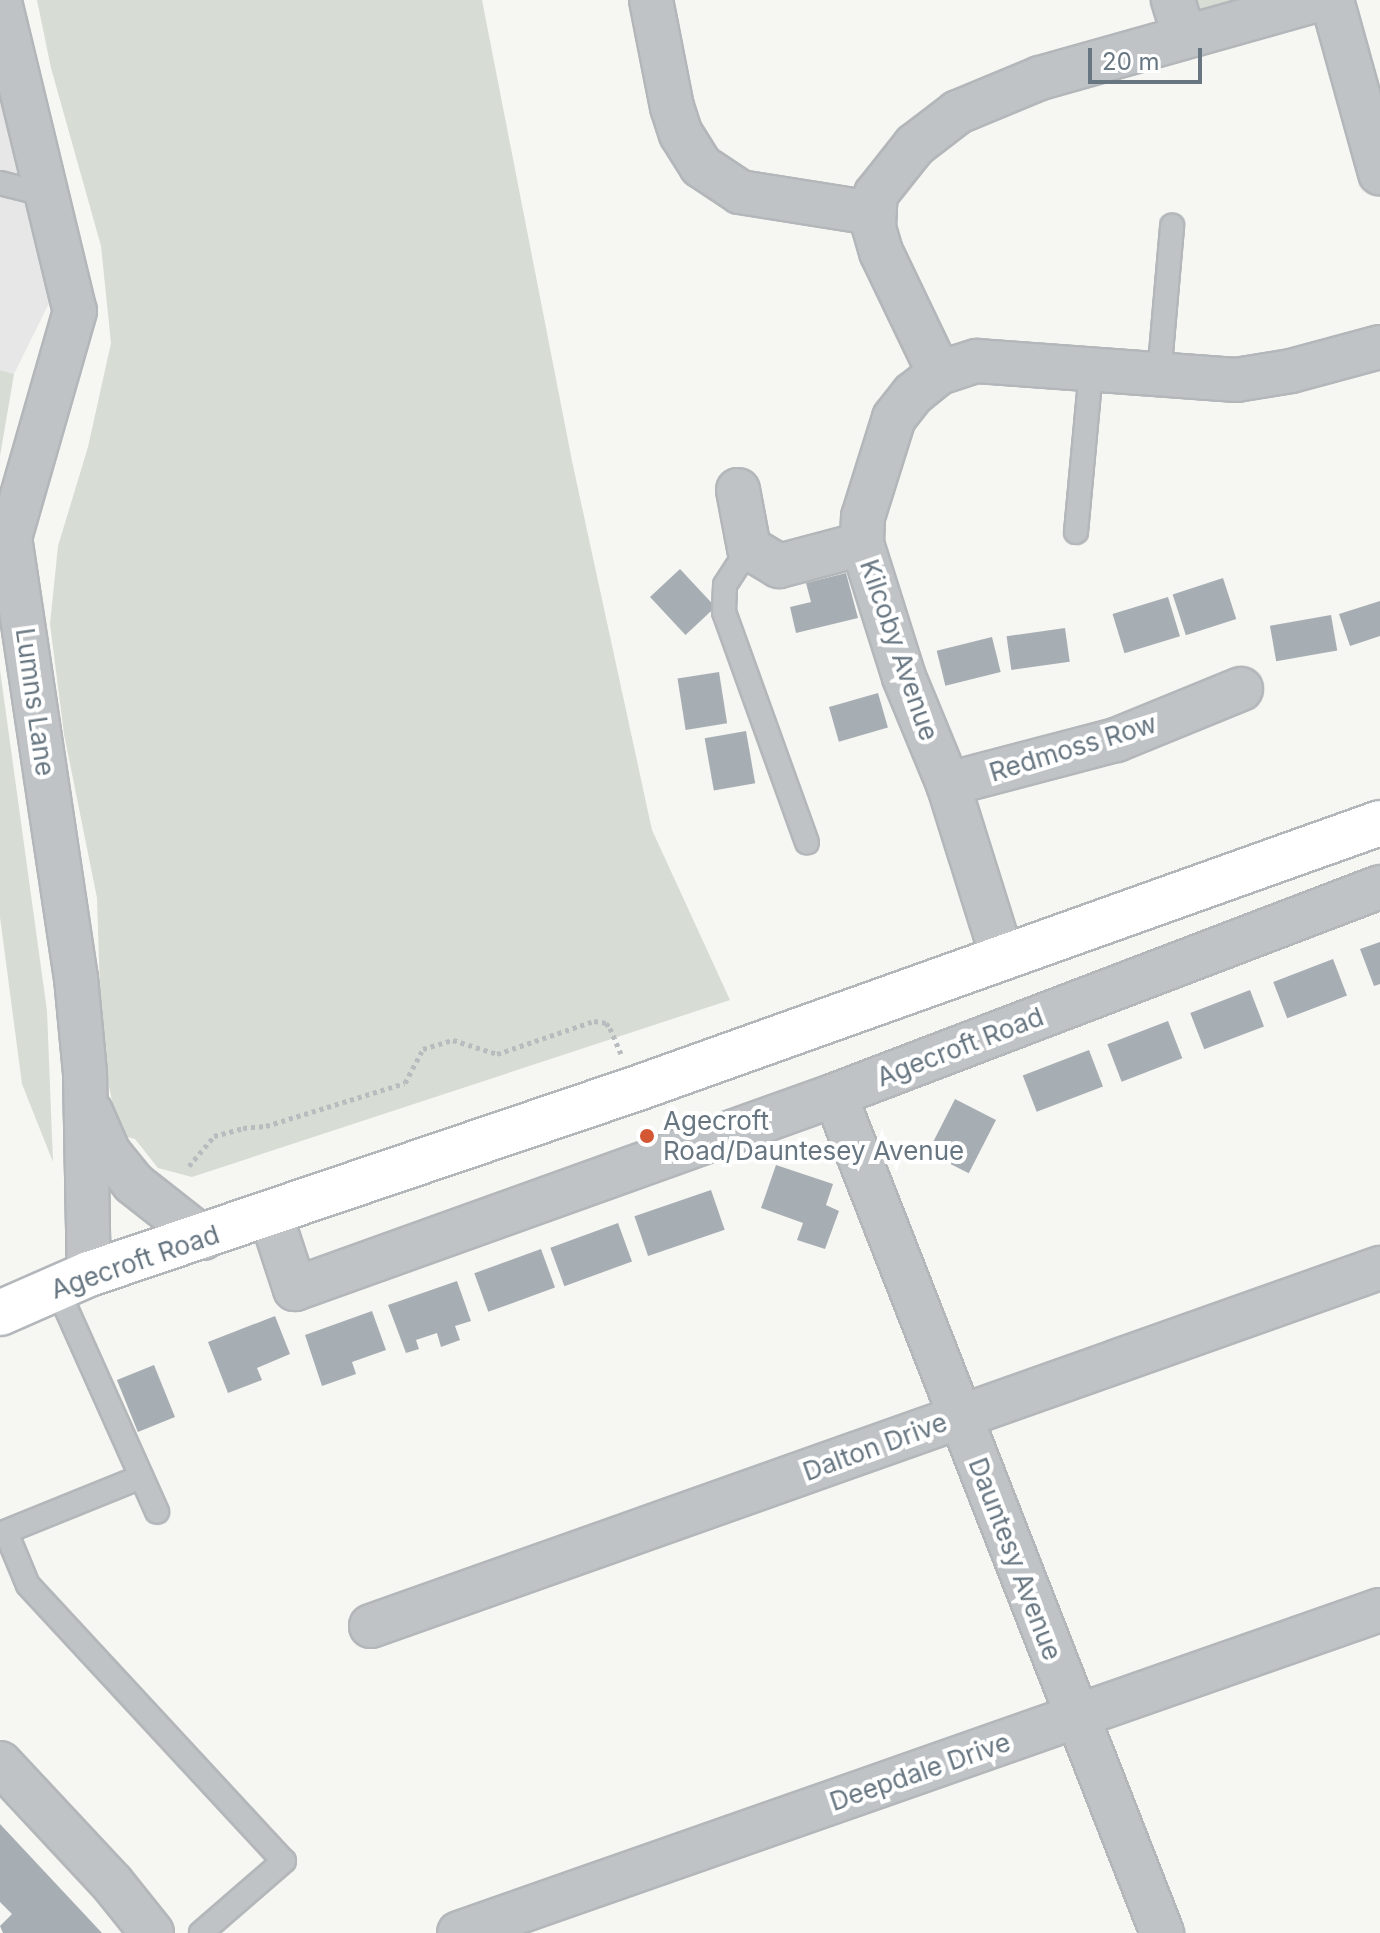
<!DOCTYPE html>
<style>
body{margin:0}
#map{position:relative;width:1380px;height:1933px;overflow:hidden;background:#f6f6f3;font-family:Inter,sans-serif}
div>[style]{position:absolute}
[style*='--x']{left:calc(var(--x)*1px);top:calc(var(--y)*1px);width:calc(var(--w)*1px);rotate:calc(var(--a)*1deg)}
.built>*{inset:0;background:#e6e7e6}
.green>*{inset:0;background:#d7dcd4}
.building>*{inset:0;background:#a7aeb3;transform-origin:0 0}
.path>*{height:5px;margin-top:-2.5px;transform-origin:0;background:repeating-linear-gradient(90deg,#b9bcbe 0 4px,transparent 0 8px)}
.roads{filter:drop-shadow(2px 0 #b3b7ba) drop-shadow(-2px 0 #b3b7ba) drop-shadow(0 2px #b3b7ba) drop-shadow(0 -2px #b3b7ba)}
.service>*{height:22px;margin:-11px;padding:0 11px;transform-origin:11px;border-radius:11px;background:#bfc3c6}
.minor>*{height:42px;margin:-21px;padding:0 21px;transform-origin:21px;border-radius:21px;background:#bfc3c6}
.primary>*{height:44px;margin:-22px;padding:0 22px;transform-origin:22px;border-radius:22px;background:#fff}
.dots>*{width:22px;height:22px;translate:-50% -50%;box-sizing:border-box;border:4px solid #fff;border-radius:50%}
span{translate:-50% -50%;white-space:nowrap;text-align:center;line-height:1.15;-webkit-text-stroke:8px #fff;paint-order:stroke}
.street-label{font-size:26px;color:#677681}
.poi-label{font-size:26px;color:#677681}
.left{translate:0 -50%;text-align:left}
.scale{position:absolute;left:1088px;top:48px;width:114px;height:36px;box-sizing:border-box;border:4px solid #677681;border-top:0;padding-left:10px;font-size:24px;line-height:28px;white-space:nowrap;color:#677681;-webkit-text-stroke:6px #fff;paint-order:stroke}
</style>
<div id="map">
<div class="built">
<div style="clip-path:polygon(0 42px,54px 293px,14px 374px,0 370px)"></div>
</div>
<div class="green">
<div style="clip-path:polygon(37px 0,482px 0,572px 461px,652px 830px,730px 1000px,192px 1177px,158px 1168px,135px 1139px,119px 1135px,102px 1052px,97px 898px,64px 734px,50px 624px,58px 546px,88px 447px,111px 343px,101px 246px,51px 68px)"></div>
<div style="clip-path:polygon(1181px 0,1288px 0,1189px 26px)"></div>
<div style="clip-path:polygon(0 370px,14px 374px,0 456px)"></div>
<div style="clip-path:polygon(0 670px,47px 1011px,53px 1162px,22px 1084px,0 917px)"></div>
</div>
<div class="building">
<div style="left:680px;top:569px;width:52px;height:41px;rotate:47deg"></div>
<div style="clip-path:polygon(846px 573px,858px 618px,796px 633px,790px 607px,811px 602px,806px 583px)"></div>
<div style="left:1223px;top:578px;width:43px;height:53px;rotate:72deg"></div>
<div style="left:1168px;top:597px;width:41px;height:58px;rotate:73deg"></div>
<div style="clip-path:polygon(1380px 601px,1380px 636px,1350px 646px,1339px 614px)"></div>
<div style="left:1331px;top:615px;width:36px;height:62px;rotate:80deg"></div>
<div style="left:1065px;top:628px;width:34px;height:59px;rotate:82deg"></div>
<div style="left:992px;top:637px;width:36px;height:57px;rotate:76deg"></div>
<div style="left:719px;top:672px;width:52px;height:42px;rotate:81deg"></div>
<div style="left:878px;top:693px;width:36px;height:51px;rotate:74deg"></div>
<div style="left:746px;top:731px;width:53px;height:42px;rotate:80deg"></div>
<div style="clip-path:polygon(1380px 942px,1380px 984px,1374px 986px,1360px 949px)"></div>
<div style="left:1333px;top:959px;width:39px;height:64px;rotate:69deg"></div>
<div style="left:1250px;top:990px;width:39px;height:64px;rotate:69deg"></div>
<div style="left:1168px;top:1021px;width:40px;height:65px;rotate:69deg"></div>
<div style="left:1089px;top:1050px;width:39px;height:71px;rotate:69deg"></div>
<div style="left:955px;top:1099px;width:46px;height:60px;rotate:27deg"></div>
<div style="clip-path:polygon(776px 1165px,833px 1184px,826px 1205px,839px 1211px,825px 1249px,797px 1240px,803px 1223px,761px 1208px)"></div>
<div style="left:711px;top:1190px;width:42px;height:81px;rotate:71deg"></div>
<div style="left:618px;top:1223px;width:41px;height:72px;rotate:70deg"></div>
<div style="left:541px;top:1249px;width:41px;height:71px;rotate:70deg"></div>
<div style="clip-path:polygon(457px 1281px,471px 1321px,455px 1326px,460px 1340px,441px 1347px,437px 1333px,416px 1340px,419px 1349px,406px 1353px,388px 1305px)"></div>
<div style="clip-path:polygon(372px 1311px,386px 1350px,352px 1362px,356px 1374px,322px 1386px,305px 1335px)"></div>
<div style="clip-path:polygon(275px 1316px,290px 1354px,257px 1368px,262px 1380px,228px 1393px,208px 1342px)"></div>
<div style="left:154px;top:1365px;width:56px;height:40px;rotate:68deg"></div>
<div style="clip-path:polygon(0 1824px,102px 1933px,3px 1933px,0 1926px,12px 1914px,0 1902px)"></div>
</div>
<div class="path">
<div style="--x:189;--y:1166;--w:39;--a:-50"></div>
<div style="--x:214;--y:1136;--w:30;--a:-15"></div>
<div style="--x:243;--y:1128;--w:23;--a:-5"></div>
<div style="--x:266;--y:1126;--w:145;--a:-17.2"></div>
<div style="--x:405;--y:1083;--w:38;--a:-62"></div>
<div style="--x:423;--y:1049;--w:31;--a:-17"></div>
<div style="--x:453;--y:1040;--w:46;--a:17.7"></div>
<div style="--x:497;--y:1054;--w:102;--a:-18.8"></div>
<div style="--x:594;--y:1021;--w:12;--a:9"></div>
<div style="--x:606;--y:1023;--w:6;--a:51"></div>
<div style="--x:610;--y:1028;--w:28;--a:67"></div>
</div>
<div class="roads">
<div class="service">
<div style="--x:0;--y:183;--w:49;--a:14.3"></div>
<div style="--x:1159;--y:376;--w:151;--a:-85"></div>
<div style="--x:1076;--y:532;--w:162;--a:-84.7"></div>
<div style="--x:749;--y:548;--w:44;--a:123"></div>
<div style="--x:725;--y:585;--w:27;--a:92"></div>
<div style="--x:724;--y:612;--w:245;--a:70.2"></div>
<div style="--x:57;--y:1288;--w:245;--a:65.9"></div>
<div style="--x:6;--y:1532;--w:57;--a:67.5"></div>
<div style="--x:28;--y:1585;--w:376;--a:47.2"></div>
<div style="--x:284;--y:1861;--w:110;--a:139.1"></div>
<div style="--x:0;--y:1534;--w:152;--a:-22"></div>
</div>
<div class="minor">
<div style="--x:651;--y:0;--w:109;--a:78.9"></div>
<div style="--x:672;--y:107;--w:28;--a:72"></div>
<div style="--x:681;--y:134;--w:38;--a:58"></div>
<div style="--x:701;--y:166;--w:47;--a:33.7"></div>
<div style="--x:740;--y:192;--w:135;--a:9"></div>
<div style="--x:1173;--y:0;--w:38;--a:73"></div>
<div style="--x:1332;--y:0;--w:180;--a:74.5"></div>
<div style="--x:0;--y:2;--w:318;--a:76.4"></div>
<div style="--x:75;--y:311;--w:235;--a:106"></div>
<div style="--x:10;--y:537;--w:446;--a:81.5"></div>
<div style="--x:76;--y:978;--w:95;--a:84.6"></div>
<div style="--x:85;--y:1073;--w:201;--a:88.9"></div>
<div style="--x:939;--y:373;--w:134;--a:-115.6"></div>
<div style="--x:881;--y:252;--w:26;--a:-106"></div>
<div style="--x:874;--y:227;--w:33;--a:-87"></div>
<div style="--x:876;--y:194;--w:63;--a:-51.5"></div>
<div style="--x:915;--y:145;--w:54;--a:-37.5"></div>
<div style="--x:958;--y:112;--w:89;--a:-22.5"></div>
<div style="--x:1040;--y:78;--w:289;--a:-15.7"></div>
<div style="--x:738;--y:490;--w:59;--a:79.3"></div>
<div style="--x:749;--y:548;--w:35;--a:31"></div>
<div style="--x:779;--y:566;--w:86;--a:-14.8"></div>
<div style="--x:948;--y:784;--w:174;--a:-14.7"></div>
<div style="--x:1116;--y:740;--w:135;--a:-22.2"></div>
<div style="--x:1002;--y:956;--w:180;--a:-107.4"></div>
<div style="--x:948;--y:784;--w:116;--a:-112.4"></div>
<div style="--x:904;--y:677;--w:139;--a:-107.5"></div>
<div style="--x:862;--y:544;--w:27;--a:-88"></div>
<div style="--x:863;--y:517;--w:104;--a:-72.6"></div>
<div style="--x:894;--y:418;--w:31;--a:-52"></div>
<div style="--x:913;--y:394;--w:33;--a:-39"></div>
<div style="--x:939;--y:373;--w:40;--a:-18"></div>
<div style="--x:977;--y:361;--w:260;--a:4.2"></div>
<div style="--x:1236;--y:380;--w:56;--a:-9.3"></div>
<div style="--x:1291;--y:371;--w:92;--a:-15.1"></div>
<div style="--x:835;--y:1095;--w:900;--a:68.68"></div>
<div style="--x:91;--y:1112;--w:45;--a:66.3"></div>
<div style="--x:109;--y:1153;--w:38;--a:51"></div>
<div style="--x:133;--y:1183;--w:89;--a:38.2"></div>
<div style="--x:271;--y:1216;--w:77;--a:71.8"></div>
<div style="--x:295;--y:1289;--w:574;--a:-19.76"></div>
<div style="--x:835;--y:1095;--w:583;--a:-20.89"></div>
<div style="--x:371;--y:1626;--w:1071;--a:-19.54"></div>
<div style="--x:0;--y:1763;--w:164;--a:47"></div>
<div style="--x:112;--y:1883;--w:64;--a:51.3"></div>
<div style="--x:459;--y:1933;--w:976;--a:-19.33"></div>
</div>
<div class="primary">
<div style="--x:0;--y:1313;--w:97;--a:-23.7"></div>
<div style="--x:89;--y:1274;--w:576;--a:-18.72"></div>
<div style="--x:635;--y:1089;--w:791;--a:-19.65"></div>
</div>
</div>
<div class="dots">
<div style="left:647px;top:1136px;background:#d45734"></div>
</div>
<div class="street-label">
<span style="left:899px;top:650px;rotate:71deg">Kilcoby Avenue</span>
<span style="left:35px;top:702px;rotate:82deg">Lumns Lane</span>
<span style="left:1073px;top:748px;rotate:-17deg">Redmoss Row</span>
<span style="left:960px;top:1047px;rotate:-21deg">Agecroft Road</span>
<span style="left:135px;top:1262px;rotate:-19deg">Agecroft Road</span>
<span style="left:875px;top:1447px;rotate:-20deg">Dalton Drive</span>
<span style="left:1015px;top:1559px;rotate:69deg">Dauntesy Avenue</span>
<span style="left:920px;top:1772px;rotate:-19deg">Deepdale Drive</span>
</div>
<div class="poi-label">
<span class="left" style="left:663px;top:1136px">Agecroft<br>Road/Dauntesey Avenue</span>
</div>
<div class="scale">20 m</div>
</div>
